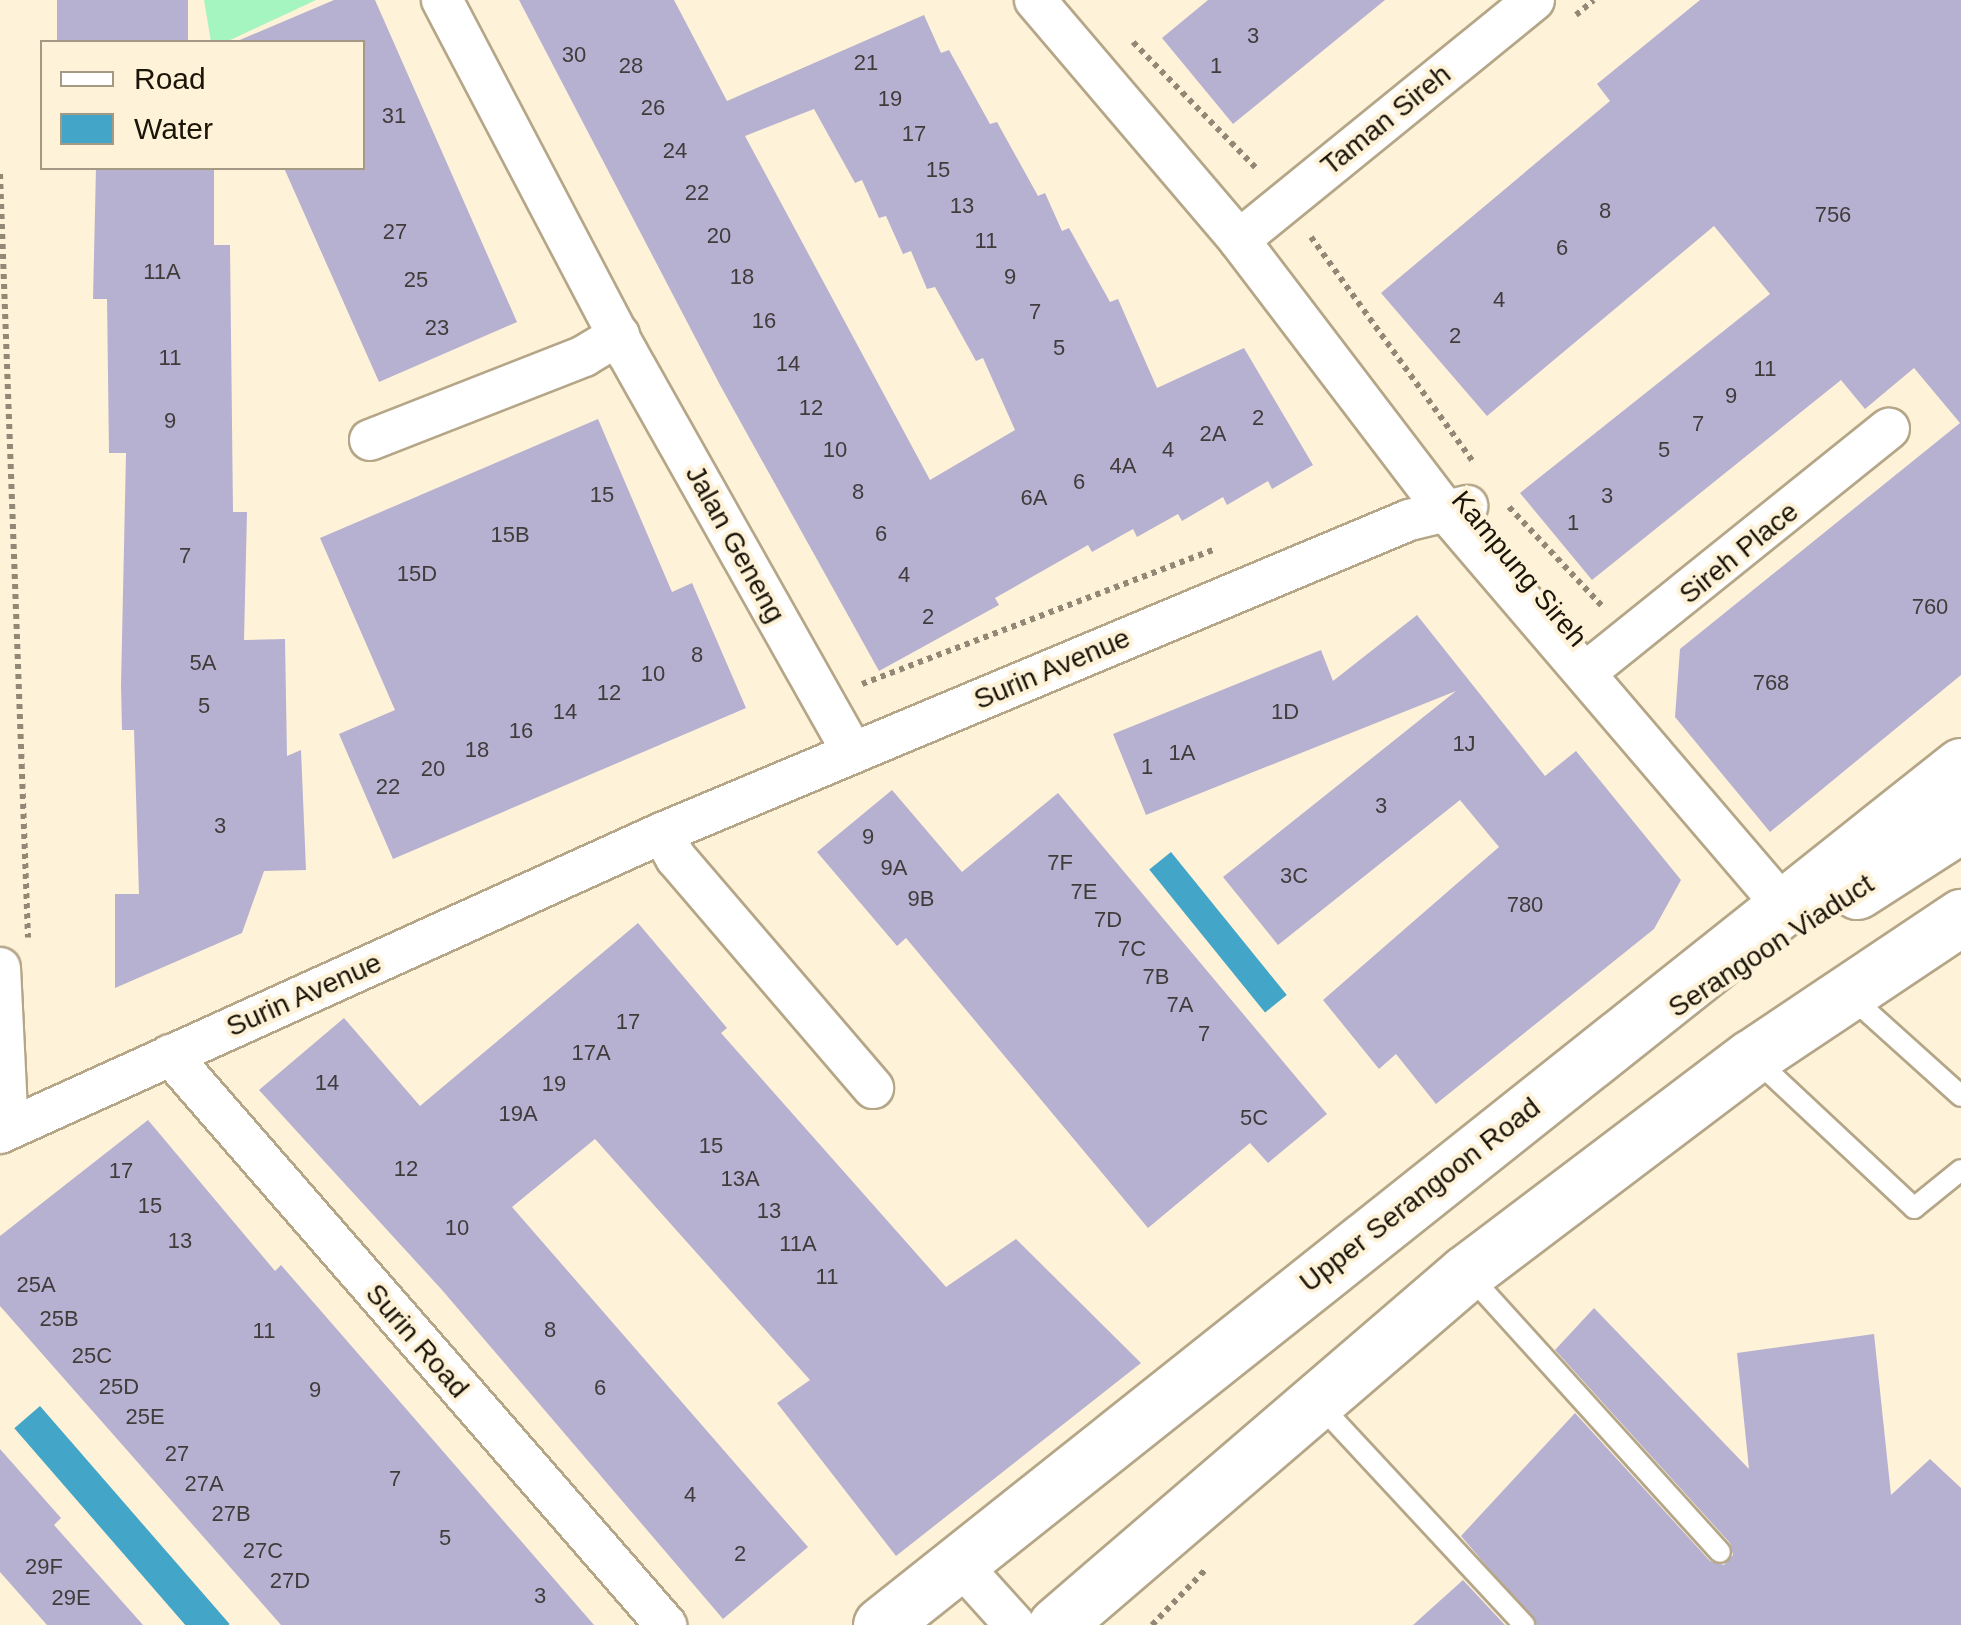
<!DOCTYPE html>
<style>
body{margin:0}
#map{position:relative;width:1961px;height:1625px;overflow:hidden;background:#fef2d8;font-family:Helvetica,sans-serif}
div>[style]{position:absolute}
[style*='--x']{left:calc(var(--x)*1px);top:calc(var(--y)*1px);width:calc(var(--w)*1px);rotate:calc(var(--a)*1deg)}
.green>*{inset:0;background:#a4f5bf}
.water>*{inset:0;background:#43a5c7;transform-origin:0 0}
.building>*{inset:0;background:#b6b1d1;transform-origin:0 0}
.path>*{height:6px;margin-top:-3px;transform-origin:0;background:repeating-linear-gradient(90deg,#918875 0 5px,transparent 0 10px)}
.roads{filter:drop-shadow(2px 0 #b5a688) drop-shadow(-2px 0 #b5a688) drop-shadow(0 2px #b5a688) drop-shadow(0 -2px #b5a688)}
.lane>*{height:20px;margin:-10px;padding:0 10px;transform-origin:10px;border-radius:10px;background:#fff}
.street>*{height:40px;margin:-20px;padding:0 20px;transform-origin:20px;border-radius:20px;background:#fff}
.primary>*{height:55px;margin:-27.5px;padding:0 27.5px;transform-origin:27.5px;border-radius:27.5px;background:#fff}
span{translate:-50% -50%;white-space:nowrap;text-align:center;line-height:1.15;-webkit-text-stroke:8px #fef2d8;paint-order:stroke}
.number-label{font-size:22px;color:#413b3b}
.number-label span{-webkit-text-stroke-width:0}
.street-label{font-size:28px;color:#1a1409}
.legend{position:absolute;left:40px;top:40px;width:325px;height:130px;box-sizing:border-box;background:#fef2d8;border:2px solid #a39985;margin:0;padding:12px 18px;list-style:none;font-size:30px;color:#1a1409}
.legend li{display:flex;align-items:center;gap:20px;height:50px}
.legend b{width:50px;border:2px solid #a39985}
</style>
<div id="map">
<div class="green">
<div style="clip-path:polygon(204px 0,316px 0,226px 42px,211px 42px)"></div>
</div>
<div class="water">
<div style="left:1171px;top:852px;width:184px;height:28px;rotate:51deg"></div>
<div style="left:40px;top:1406px;width:289px;height:34px;rotate:49deg"></div>
</div>
<div class="building">
<div style="left:57px;top:0;width:131px;height:42px"></div>
<div style="clip-path:polygon(334px 0,375px 0,517px 322px,379px 382px,284px 168px,362px 168px,362px 42px,235px 42px)"></div>
<div style="clip-path:polygon(evenodd,519px 0,674px 0,727px 101px,924px 15px,941px 53px,949px 50px,990px 124px,997px 122px,1038px 196px,1045px 193px,1062px 231px,1069px 228px,1110px 302px,1118px 299px,1157px 388px,1244px 348px,1313px 465px,1272px 489px,1268px 481px,1227px 505px,1223px 497px,1182px 521px,1178px 514px,1137px 537px,1133px 529px,1092px 552px,1088px 545px,995px 598px,999px 605px,879px 671px,720px 385px,519px 0,814px 109px,855px 183px,862px 180px,879px 218px,886px 216px,903px 254px,911px 251px,927px 289px,935px 287px,976px 361px,983px 358px,1015px 430px,930px 480px,745px 136px,814px 109px)"></div>
<div style="clip-path:polygon(1208px 0,1385px 0,1233px 124px,1162px 38px)"></div>
<div style="clip-path:polygon(1700px 0,1961px 0,1961px 675px,1770px 832px,1675px 717px,1680px 649px,1960px 423px,1914px 368px,1865px 409px,1841px 380px,1592px 580px,1520px 493px,1770px 294px,1714px 226px,1487px 416px,1381px 293px,1610px 101px,1597px 84px)"></div>
<div style="clip-path:polygon(96px 168px,214px 168px,214px 245px,230px 245px,233px 512px,247px 512px,244px 640px,285px 639px,287px 756px,301px 750px,306px 870px,264px 871px,242px 933px,115px 988px,115px 894px,139px 894px,134px 730px,122px 730px,121px 686px,126px 453px,109px 453px,107px 299px,93px 299px)"></div>
<div style="clip-path:polygon(598px 419px,672px 592px,692px 583px,746px 708px,393px 859px,339px 734px,395px 710px,320px 538px)"></div>
<div style="clip-path:polygon(1417px 615px,1545px 776px,1576px 751px,1681px 880px,1654px 929px,1436px 1104px,1396px 1054px,1379px 1069px,1323px 1000px,1499px 847px,1460px 800px,1278px 945px,1223px 877px,1456px 691px,1146px 815px,1113px 734px,1321px 650px,1333px 681px)"></div>
<div style="clip-path:polygon(892px 790px,962px 872px,1058px 793px,1327px 1114px,1268px 1163px,1250px 1143px,1148px 1228px,906px 938px,897px 946px,817px 852px)"></div>
<div style="clip-path:polygon(638px 923px,727px 1028px,721px 1033px,946px 1287px,1016px 1239px,1141px 1363px,896px 1556px,777px 1403px,810px 1380px,595px 1139px,512px 1207px,808px 1547px,723px 1619px,442px 1290px,259px 1090px,344px 1018px,420px 1106px)"></div>
<div style="clip-path:polygon(148px 1120px,275px 1271px,281px 1265px,594px 1625px,281px 1625px,207px 1541px,0 1306px,0 1236px)"></div>
<div style="clip-path:polygon(1594px 1308px,1749px 1469px,1737px 1353px,1874px 1334px,1891px 1495px,1930px 1459px,1961px 1488px,1961px 1625px,1537px 1625px,1461px 1536px,1575px 1413px,1710px 1561px,1724px 1565px,1733px 1555px,1730px 1543px,1555px 1350px)"></div>
<div style="clip-path:polygon(0 1449px,61px 1518px,54px 1525px,143px 1625px,47px 1625px,0 1572px)"></div>
<div style="clip-path:polygon(1463px 1580px,1505px 1625px,1413px 1625px)"></div>
</div>
<div class="path">
<div style="--x:1576;--y:15;--w:23;--a:-40"></div>
<div style="--x:1133;--y:42;--w:177;--a:45.7"></div>
<div style="--x:0;--y:174;--w:764;--a:87.9"></div>
<div style="--x:1311;--y:237;--w:277;--a:54.2"></div>
<div style="--x:1509;--y:507;--w:137;--a:46.8"></div>
<div style="--x:862;--y:684;--w:378;--a:-20.9"></div>
<div style="--x:1152;--y:1625;--w:78;--a:-46"></div>
</div>
<div class="roads">
<div class="lane">
<div style="--x:1850;--y:996;--w:149;--a:42"></div>
<div style="--x:1755;--y:1059;--w:218;--a:43.1"></div>
<div style="--x:1914;--y:1208;--w:60;--a:-39"></div>
<div style="--x:1468;--y:1274;--w:375;--a:47.8"></div>
<div style="--x:1318;--y:1403;--w:303;--a:47.1"></div>
</div>
<div class="street">
<div style="--x:442;--y:0;--w:398;--a:62.3"></div>
<div style="--x:627;--y:352;--w:460;--a:60.6"></div>
<div style="--x:1035;--y:0;--w:315;--a:49.6"></div>
<div style="--x:1239;--y:240;--w:337;--a:52.7"></div>
<div style="--x:1443;--y:508;--w:526;--a:49.47"></div>
<div style="--x:1239;--y:240;--w:380;--a:-39.1"></div>
<div style="--x:370;--y:440;--w:230;--a:-21.4"></div>
<div style="--x:584;--y:356;--w:41;--a:-31"></div>
<div style="--x:1585;--y:673;--w:390;--a:-38.8"></div>
<div style="--x:662;--y:833;--w:29;--a:61"></div>
<div style="--x:676;--y:858;--w:303;--a:49.4"></div>
<div style="--x:0;--y:968;--w:161;--a:87.2"></div>
<div style="--x:170;--y:1055;--w:756;--a:48.97"></div>
<div style="--x:0;--y:1133;--w:727;--a:-24.38"></div>
<div style="--x:662;--y:833;--w:810;--a:-22.73"></div>
<div style="--x:1409;--y:520;--w:60;--a:-13.6"></div>
<div style="--x:958;--y:1562;--w:85;--a:47.9"></div>
</div>
<div class="primary">
<div style="--x:1857;--y:891;--w:124;--a:-32.8"></div>
<div style="--x:881;--y:1625;--w:1380;--a:-38.5"></div>
<div style="--x:1056;--y:1625;--w:540;--a:-40.65"></div>
<div style="--x:1466;--y:1273;--w:358;--a:-37.1"></div>
<div style="--x:1752;--y:1057;--w:252;--a:-33.8"></div>
</div>
</div>
<div class="number-label">
<span style="left:1253px;top:36px">3</span>
<span style="left:574px;top:55px">30</span>
<span style="left:866px;top:63px">21</span>
<span style="left:631px;top:66px">28</span>
<span style="left:1216px;top:66px">1</span>
<span style="left:890px;top:99px">19</span>
<span style="left:653px;top:108px">26</span>
<span style="left:394px;top:116px">31</span>
<span style="left:914px;top:134px">17</span>
<span style="left:675px;top:151px">24</span>
<span style="left:938px;top:170px">15</span>
<span style="left:697px;top:193px">22</span>
<span style="left:962px;top:206px">13</span>
<span style="left:1605px;top:211px">8</span>
<span style="left:1833px;top:215px">756</span>
<span style="left:395px;top:232px">27</span>
<span style="left:719px;top:236px">20</span>
<span style="left:986px;top:241px">11</span>
<span style="left:1562px;top:248px">6</span>
<span style="left:162px;top:272px">11A</span>
<span style="left:742px;top:277px">18</span>
<span style="left:1010px;top:277px">9</span>
<span style="left:416px;top:280px">25</span>
<span style="left:1499px;top:300px">4</span>
<span style="left:1035px;top:312px">7</span>
<span style="left:764px;top:321px">16</span>
<span style="left:437px;top:328px">23</span>
<span style="left:1455px;top:336px">2</span>
<span style="left:1059px;top:348px">5</span>
<span style="left:170px;top:358px">11</span>
<span style="left:788px;top:364px">14</span>
<span style="left:1765px;top:369px">11</span>
<span style="left:1731px;top:396px">9</span>
<span style="left:811px;top:408px">12</span>
<span style="left:1258px;top:418px">2</span>
<span style="left:170px;top:421px">9</span>
<span style="left:1698px;top:424px">7</span>
<span style="left:1213px;top:434px">2A</span>
<span style="left:835px;top:450px">10</span>
<span style="left:1168px;top:450px">4</span>
<span style="left:1664px;top:450px">5</span>
<span style="left:1123px;top:466px">4A</span>
<span style="left:1079px;top:482px">6</span>
<span style="left:858px;top:492px">8</span>
<span style="left:602px;top:495px">15</span>
<span style="left:1607px;top:496px">3</span>
<span style="left:1034px;top:498px">6A</span>
<span style="left:1573px;top:523px">1</span>
<span style="left:881px;top:534px">6</span>
<span style="left:510px;top:535px">15B</span>
<span style="left:185px;top:556px">7</span>
<span style="left:417px;top:574px">15D</span>
<span style="left:904px;top:575px">4</span>
<span style="left:1930px;top:607px">760</span>
<span style="left:928px;top:617px">2</span>
<span style="left:697px;top:655px">8</span>
<span style="left:203px;top:663px">5A</span>
<span style="left:653px;top:674px">10</span>
<span style="left:1771px;top:683px">768</span>
<span style="left:609px;top:693px">12</span>
<span style="left:204px;top:706px">5</span>
<span style="left:565px;top:712px">14</span>
<span style="left:1285px;top:712px">1D</span>
<span style="left:521px;top:731px">16</span>
<span style="left:1464px;top:744px">1J</span>
<span style="left:477px;top:750px">18</span>
<span style="left:1182px;top:753px">1A</span>
<span style="left:1147px;top:767px">1</span>
<span style="left:433px;top:769px">20</span>
<span style="left:388px;top:787px">22</span>
<span style="left:1381px;top:806px">3</span>
<span style="left:220px;top:826px">3</span>
<span style="left:868px;top:837px">9</span>
<span style="left:1060px;top:863px">7F</span>
<span style="left:894px;top:868px">9A</span>
<span style="left:1294px;top:876px">3C</span>
<span style="left:1084px;top:892px">7E</span>
<span style="left:921px;top:899px">9B</span>
<span style="left:1525px;top:905px">780</span>
<span style="left:1108px;top:920px">7D</span>
<span style="left:1132px;top:949px">7C</span>
<span style="left:1156px;top:977px">7B</span>
<span style="left:1180px;top:1005px">7A</span>
<span style="left:628px;top:1022px">17</span>
<span style="left:1204px;top:1034px">7</span>
<span style="left:591px;top:1053px">17A</span>
<span style="left:327px;top:1083px">14</span>
<span style="left:554px;top:1084px">19</span>
<span style="left:518px;top:1114px">19A</span>
<span style="left:1254px;top:1118px">5C</span>
<span style="left:711px;top:1146px">15</span>
<span style="left:406px;top:1169px">12</span>
<span style="left:121px;top:1171px">17</span>
<span style="left:740px;top:1179px">13A</span>
<span style="left:150px;top:1206px">15</span>
<span style="left:769px;top:1211px">13</span>
<span style="left:457px;top:1228px">10</span>
<span style="left:180px;top:1241px">13</span>
<span style="left:798px;top:1244px">11A</span>
<span style="left:827px;top:1277px">11</span>
<span style="left:36px;top:1285px">25A</span>
<span style="left:59px;top:1319px">25B</span>
<span style="left:550px;top:1330px">8</span>
<span style="left:264px;top:1331px">11</span>
<span style="left:92px;top:1356px">25C</span>
<span style="left:119px;top:1387px">25D</span>
<span style="left:600px;top:1388px">6</span>
<span style="left:315px;top:1390px">9</span>
<span style="left:145px;top:1417px">25E</span>
<span style="left:177px;top:1454px">27</span>
<span style="left:395px;top:1479px">7</span>
<span style="left:204px;top:1484px">27A</span>
<span style="left:690px;top:1495px">4</span>
<span style="left:231px;top:1514px">27B</span>
<span style="left:445px;top:1538px">5</span>
<span style="left:263px;top:1551px">27C</span>
<span style="left:740px;top:1554px">2</span>
<span style="left:44px;top:1567px">29F</span>
<span style="left:290px;top:1581px">27D</span>
<span style="left:540px;top:1596px">3</span>
<span style="left:71px;top:1598px">29E</span>
</div>
<div class="street-label">
<span style="left:1386px;top:120px;rotate:-39deg">Taman Sireh</span>
<span style="left:735px;top:544px;rotate:61deg">Jalan Geneng</span>
<span style="left:1739px;top:553px;rotate:-39deg">Sireh Place</span>
<span style="left:1519px;top:569px;rotate:50deg">Kampung Sireh</span>
<span style="left:1052px;top:669px;rotate:-23deg">Surin Avenue</span>
<span style="left:1771px;top:946px;rotate:-33deg">Serangoon Viaduct</span>
<span style="left:304px;top:995px;rotate:-24deg">Surin Avenue</span>
<span style="left:1420px;top:1195px;rotate:-38deg">Upper Serangoon Road</span>
<span style="left:417px;top:1341px;rotate:49deg">Surin Road</span>
</div>
<ul class="legend">
<li><b style="height:12px;background:#fff"></b>Road</li>
<li><b style="height:28px;background:#43a5c7"></b>Water</li>
</ul>
</div>
